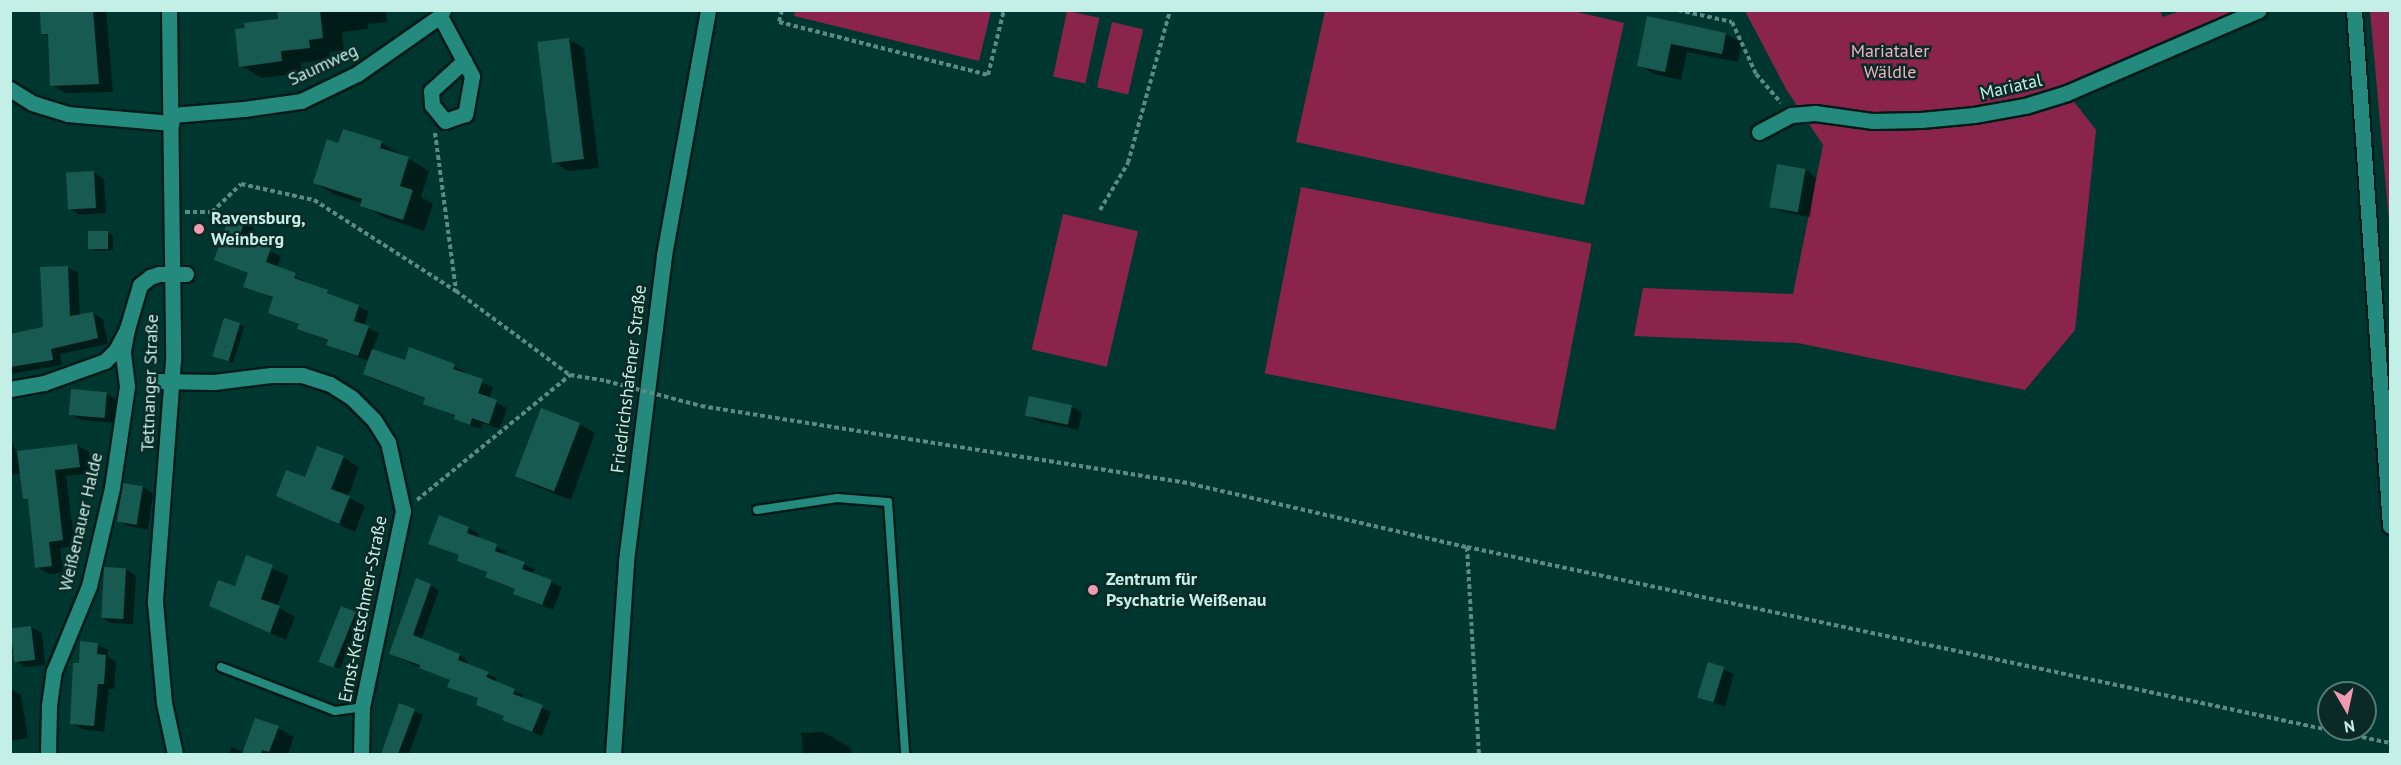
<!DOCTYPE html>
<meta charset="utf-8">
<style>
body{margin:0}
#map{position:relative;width:2401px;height:765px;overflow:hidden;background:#003630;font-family:"PT Sans",sans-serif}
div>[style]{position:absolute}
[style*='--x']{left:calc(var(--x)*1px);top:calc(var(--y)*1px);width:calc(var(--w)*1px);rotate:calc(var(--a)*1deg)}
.green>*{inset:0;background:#8b244a;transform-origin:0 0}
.shadow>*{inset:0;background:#0007}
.building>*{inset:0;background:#175a51;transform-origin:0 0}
.path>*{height:4px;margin-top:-2px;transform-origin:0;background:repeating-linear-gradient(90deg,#5a8b84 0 4.5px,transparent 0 7.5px)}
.roads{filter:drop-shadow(2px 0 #001b17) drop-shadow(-2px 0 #001b17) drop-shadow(0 2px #001b17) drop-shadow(0 -2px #001b17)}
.lane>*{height:8px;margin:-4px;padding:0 4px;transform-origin:4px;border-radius:4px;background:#258a7e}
.street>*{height:15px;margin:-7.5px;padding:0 7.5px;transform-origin:7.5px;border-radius:7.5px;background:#258a7e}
.secondary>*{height:15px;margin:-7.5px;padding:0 7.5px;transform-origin:7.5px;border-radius:7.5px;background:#258a7e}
.path-bridge>*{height:4px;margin-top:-2px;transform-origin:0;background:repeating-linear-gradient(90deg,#5a8b84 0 4.5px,transparent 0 7.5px)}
.dots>*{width:16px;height:16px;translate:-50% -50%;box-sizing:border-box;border:3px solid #0b2a25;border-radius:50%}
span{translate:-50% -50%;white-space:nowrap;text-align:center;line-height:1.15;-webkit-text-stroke:5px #0b2a25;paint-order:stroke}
.park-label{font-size:18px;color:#f2b1c1}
.street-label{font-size:18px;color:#c4efe7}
.poi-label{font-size:18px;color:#c4efe7;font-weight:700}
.left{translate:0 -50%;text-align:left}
.frame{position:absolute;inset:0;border:12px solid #c4efe7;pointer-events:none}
.north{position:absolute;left:2317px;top:681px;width:60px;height:60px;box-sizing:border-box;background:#0b2a25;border:2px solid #557973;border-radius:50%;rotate:171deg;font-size:16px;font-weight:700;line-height:24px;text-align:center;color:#c4efe7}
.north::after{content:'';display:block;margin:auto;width:21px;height:27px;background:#f19ab1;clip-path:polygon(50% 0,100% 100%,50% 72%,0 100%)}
</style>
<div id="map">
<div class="green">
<div style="clip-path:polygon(1569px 10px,1624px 23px,1584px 205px,1296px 142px,1325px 11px)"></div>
<div style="clip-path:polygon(2161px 10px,2162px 17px,2181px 11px,2259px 11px,2068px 94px,2096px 130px,2075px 330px,2025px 390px,1798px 343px,1634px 336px,1643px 288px,1793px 294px,1823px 145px,1786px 89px,1745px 11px)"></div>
<div style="clip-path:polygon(795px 11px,991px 10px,991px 11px,979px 61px,794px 16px)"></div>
<div style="left:1067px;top:11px;width:33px;height:67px;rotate:12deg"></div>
<div style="clip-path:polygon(2370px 11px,2390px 11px,2390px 232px)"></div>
<div style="left:1112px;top:22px;width:32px;height:67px;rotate:13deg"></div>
<div style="left:1301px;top:187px;width:296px;height:190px;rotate:11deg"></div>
<div style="left:1063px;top:214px;width:77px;height:139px;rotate:13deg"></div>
</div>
<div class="shadow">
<div style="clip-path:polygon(42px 10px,106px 10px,113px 92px,66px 93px,51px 85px,49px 37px,43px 33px)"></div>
<div style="clip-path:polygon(278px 10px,386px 10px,387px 22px,368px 24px,368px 29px,342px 32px,344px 50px,329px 52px,330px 59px,301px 63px,302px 73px,262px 78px,241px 66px,279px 20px)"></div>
<div style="clip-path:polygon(1648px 18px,1726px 34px,1742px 43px,1738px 62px,1687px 52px,1681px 80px,1654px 74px,1638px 65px)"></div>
<div style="clip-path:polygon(568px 39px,584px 48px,599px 168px,569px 171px,553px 162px)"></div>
<div style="clip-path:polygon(344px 131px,382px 143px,429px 171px,421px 197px,433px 204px,424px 231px,383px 217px,362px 205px,362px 203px,335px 195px,314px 182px,339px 145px)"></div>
<div style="clip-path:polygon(1778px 166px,1806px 170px,1816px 177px,1810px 217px,1782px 212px,1772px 206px)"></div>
<div style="clip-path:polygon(94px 172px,104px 179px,106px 213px,80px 215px,70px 209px)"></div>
<div style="clip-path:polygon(244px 222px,254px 228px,249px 242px,281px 256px,277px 268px,369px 312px,364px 326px,379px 333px,372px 351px,406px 362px,410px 349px,454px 366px,465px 372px,464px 375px,493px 387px,489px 399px,507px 408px,500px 429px,483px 423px,481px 429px,466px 424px,456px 416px,425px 403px,426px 399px,375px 380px,365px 374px,369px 361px,339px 350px,328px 344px,329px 342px,299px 329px,300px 325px,270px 312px,274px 299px,245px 286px,249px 274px,216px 260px)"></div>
<div style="clip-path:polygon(108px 232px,113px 235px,113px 250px,95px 251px,90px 248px)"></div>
<div style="clip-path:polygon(67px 267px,78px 273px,80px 316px,93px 313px,103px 319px,108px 344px,60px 354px,62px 365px,10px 374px,10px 336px,44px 328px)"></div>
<div style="clip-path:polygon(239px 324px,244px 327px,233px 363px,214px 356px)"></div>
<div style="clip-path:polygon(107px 394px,117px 400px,115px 423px,81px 420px,70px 414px)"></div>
<div style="clip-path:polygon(1071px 406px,1082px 413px,1078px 430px,1037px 421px,1027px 415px)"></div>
<div style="clip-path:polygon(580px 424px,595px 433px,571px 500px,534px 486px,518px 477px)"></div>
<div style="clip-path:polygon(10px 437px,16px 452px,77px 445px,89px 452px,92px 473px,66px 476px,75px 546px,60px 548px,63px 573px,49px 574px,36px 567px,29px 501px,25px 498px,21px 473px,10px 475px)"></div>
<div style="clip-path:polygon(343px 457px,359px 467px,348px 497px,365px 506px,355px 532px,278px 496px)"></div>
<div style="clip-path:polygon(124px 484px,143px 487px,153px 493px,148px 530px,128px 526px,117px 520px)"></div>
<div style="clip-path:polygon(440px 517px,469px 528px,479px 534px,478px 539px,507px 552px,505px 556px,535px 569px,533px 574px,562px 587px,553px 610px,525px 599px,515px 593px,516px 590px,486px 577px,488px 573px,459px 560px,460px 556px,430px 543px)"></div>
<div style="clip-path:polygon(247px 557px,289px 576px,277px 607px,295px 617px,286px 640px,210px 606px,236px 588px)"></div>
<div style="clip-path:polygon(126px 569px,136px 576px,133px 624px,111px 623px,101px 617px)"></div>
<div style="clip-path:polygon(430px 585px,439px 590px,421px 641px,459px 655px,468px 661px,467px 664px,497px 678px,495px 683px,514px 690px,523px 695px,522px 699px,551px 712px,542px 736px,513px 725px,504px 720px,506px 717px,478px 704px,479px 699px,449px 686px,451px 681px,390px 654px)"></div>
<div style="clip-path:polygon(342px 608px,360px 616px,340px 669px,326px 664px)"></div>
<div style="clip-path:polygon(31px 627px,42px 633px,45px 665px,25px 667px,15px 661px,14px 654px,10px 652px,10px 629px)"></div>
<div style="clip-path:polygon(97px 644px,108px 650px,108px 657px,116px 662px,114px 689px,109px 689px,104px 732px,82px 729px,71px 723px,80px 665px)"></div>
<div style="clip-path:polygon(1710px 664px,1734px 674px,1725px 707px,1700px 697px)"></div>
<div style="clip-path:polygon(11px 689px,21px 695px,28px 738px,10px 741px)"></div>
<div style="clip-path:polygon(400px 705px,423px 715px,409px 754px,382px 754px)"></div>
<div style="clip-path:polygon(278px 728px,294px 737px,288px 754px,229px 754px,232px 747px,244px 752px)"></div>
<div style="clip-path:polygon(823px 732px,851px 748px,852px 754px,803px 754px,801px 733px)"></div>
</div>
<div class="building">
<div style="clip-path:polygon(40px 10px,93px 10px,99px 84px,50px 86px,48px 34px,41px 34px)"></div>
<div style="clip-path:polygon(277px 10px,320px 10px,323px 38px,309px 40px,310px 48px,281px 51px,282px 61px,239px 67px,235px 29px,245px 28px,244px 23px,278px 19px)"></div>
<div style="clip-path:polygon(1647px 16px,1726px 33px,1722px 54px,1671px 44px,1665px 72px,1637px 66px)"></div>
<div style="left:569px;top:38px;width:122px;height:32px;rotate:83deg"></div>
<div style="clip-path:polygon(343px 129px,382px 141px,380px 148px,409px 157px,400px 186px,413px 190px,403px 220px,360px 206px,362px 199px,313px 183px,327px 139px,338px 143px)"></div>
<div style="left:1777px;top:164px;width:29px;height:44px;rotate:10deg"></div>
<div style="left:94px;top:171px;width:37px;height:28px;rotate:87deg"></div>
<div style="clip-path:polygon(230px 215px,245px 221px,239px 237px,271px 248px,266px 262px,296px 273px,294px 278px,328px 290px,327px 293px,359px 305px,354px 321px,369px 326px,358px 356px,326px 345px,328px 340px,297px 329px,299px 324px,268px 313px,273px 297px,243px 287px,248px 273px,214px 260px)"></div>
<div style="left:88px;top:231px;width:20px;height:18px"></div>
<div style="clip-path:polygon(68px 266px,70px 316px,93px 312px,98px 338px,51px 349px,53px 360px,10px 367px,10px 334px,43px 327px,40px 267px)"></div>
<div style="left:224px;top:318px;width:17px;height:40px;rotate:17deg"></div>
<div style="clip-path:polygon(409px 347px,455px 364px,453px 369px,483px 379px,478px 393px,497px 400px,489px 424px,472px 418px,470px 425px,454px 419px,455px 415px,423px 404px,425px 398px,363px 374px,372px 349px,405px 360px)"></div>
<div style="left:71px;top:389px;width:36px;height:26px;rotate:5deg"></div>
<div style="left:1029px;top:396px;width:44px;height:20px;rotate:12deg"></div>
<div style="left:541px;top:408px;width:42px;height:73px;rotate:21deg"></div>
<div style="clip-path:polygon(77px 444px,80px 467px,55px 470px,63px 540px,49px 542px,52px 566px,35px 568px,28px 499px,23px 499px,17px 451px)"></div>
<div style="clip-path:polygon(317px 446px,344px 456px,331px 489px,350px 496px,339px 524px,276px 496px,286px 470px,305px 477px)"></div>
<div style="left:123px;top:483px;width:20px;height:39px;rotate:9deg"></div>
<div style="clip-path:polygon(439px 515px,469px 527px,467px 533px,497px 544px,495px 551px,525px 562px,522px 569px,552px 580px,542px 605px,513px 594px,515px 589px,485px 577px,487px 572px,457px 561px,459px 555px,428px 544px)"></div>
<div style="clip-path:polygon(246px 555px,273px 565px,261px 599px,280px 606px,270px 633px,209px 606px,218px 580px,235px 586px)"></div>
<div style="left:104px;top:567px;width:22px;height:51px;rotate:3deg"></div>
<div style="clip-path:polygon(416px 578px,431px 584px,413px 635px,460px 654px,458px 660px,489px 672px,486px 677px,515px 689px,513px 694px,543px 705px,532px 732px,502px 720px,504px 716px,476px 705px,478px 698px,447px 687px,450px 680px,419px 668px,420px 665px,389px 654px)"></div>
<div style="left:341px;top:606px;width:16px;height:60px;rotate:22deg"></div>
<div style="left:31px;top:626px;width:34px;height:21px;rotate:83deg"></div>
<div style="clip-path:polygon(80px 641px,98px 643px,97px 654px,106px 655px,104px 684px,98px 684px,94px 726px,70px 724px,73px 663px,79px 663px)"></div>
<div style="left:1708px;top:662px;width:17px;height:37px;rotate:17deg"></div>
<div style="clip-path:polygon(399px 703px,415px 709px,398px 754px,381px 754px)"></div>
<div style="clip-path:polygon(255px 718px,279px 726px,269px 752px,262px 750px,261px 754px,242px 754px)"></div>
</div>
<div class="path">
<div style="--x:782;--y:10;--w:12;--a:104"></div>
<div style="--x:779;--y:22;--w:216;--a:14.2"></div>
<div style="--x:988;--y:75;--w:67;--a:-76.2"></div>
<div style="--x:1678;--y:10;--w:55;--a:12.5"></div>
<div style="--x:1732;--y:22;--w:57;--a:65.2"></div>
<div style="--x:1756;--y:74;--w:38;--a:49"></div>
<div style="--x:435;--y:133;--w:159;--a:82.4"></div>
<div style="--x:1100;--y:210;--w:55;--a:-59.2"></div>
<div style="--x:1128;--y:163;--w:159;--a:-74.6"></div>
<div style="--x:185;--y:212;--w:27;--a:0"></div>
<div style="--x:212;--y:212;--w:40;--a:-44"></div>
<div style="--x:241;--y:184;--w:75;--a:12.4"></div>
<div style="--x:314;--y:200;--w:169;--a:32.7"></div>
<div style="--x:456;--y:291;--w:142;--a:36.4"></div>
<div style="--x:570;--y:375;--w:36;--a:9"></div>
<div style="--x:701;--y:406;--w:496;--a:9"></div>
<div style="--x:1191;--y:484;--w:283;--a:12.9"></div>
<div style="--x:1467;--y:547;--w:944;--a:11.99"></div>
<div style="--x:417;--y:500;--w:198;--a:-39.2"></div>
<div style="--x:1467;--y:547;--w:207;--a:86.7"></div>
</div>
<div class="roads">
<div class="lane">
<div style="--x:757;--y:510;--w:81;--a:-8.5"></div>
<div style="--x:837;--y:498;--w:51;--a:4.5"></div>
<div style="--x:888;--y:502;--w:253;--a:86.1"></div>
<div style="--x:221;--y:667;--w:122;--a:21.1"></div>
<div style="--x:335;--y:711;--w:27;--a:-8"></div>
</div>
<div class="street">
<div style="--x:2354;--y:10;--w:517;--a:86.01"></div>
<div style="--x:440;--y:16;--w:68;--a:61.9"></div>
<div style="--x:472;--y:76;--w:39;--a:100"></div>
<div style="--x:465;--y:114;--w:21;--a:161"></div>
<div style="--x:445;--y:121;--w:21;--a:-129"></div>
<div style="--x:432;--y:105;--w:14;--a:-94"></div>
<div style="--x:431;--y:91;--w:45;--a:-42.3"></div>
<div style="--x:10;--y:89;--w:26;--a:32"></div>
<div style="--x:32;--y:103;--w:37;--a:17"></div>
<div style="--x:67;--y:114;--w:105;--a:4.9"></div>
<div style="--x:172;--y:115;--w:72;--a:-4.8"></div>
<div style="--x:244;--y:109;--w:58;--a:-8"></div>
<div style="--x:301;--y:101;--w:62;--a:-25.7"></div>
<div style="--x:357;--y:74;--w:101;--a:-34.9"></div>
<div style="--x:440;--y:16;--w:7;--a:-63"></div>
<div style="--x:1759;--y:132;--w:36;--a:-28"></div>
<div style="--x:1791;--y:115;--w:24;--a:-5"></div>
<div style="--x:1815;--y:113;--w:59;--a:7.9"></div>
<div style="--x:1873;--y:121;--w:48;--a:-1.2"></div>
<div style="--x:1921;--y:120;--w:53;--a:-5.4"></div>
<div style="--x:1974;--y:115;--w:52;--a:-10"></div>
<div style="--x:2025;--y:106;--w:44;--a:-17.2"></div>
<div style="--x:2067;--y:93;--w:209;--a:-23.4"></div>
<div style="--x:159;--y:381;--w:55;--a:1"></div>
<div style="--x:214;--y:382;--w:57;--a:-7"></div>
<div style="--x:271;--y:375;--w:31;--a:0"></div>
<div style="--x:302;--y:375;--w:29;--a:18"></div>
<div style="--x:330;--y:384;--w:26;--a:32"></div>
<div style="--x:352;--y:398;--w:31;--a:45"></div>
<div style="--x:374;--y:420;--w:26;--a:58"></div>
<div style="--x:388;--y:442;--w:71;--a:77.7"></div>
<div style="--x:403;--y:511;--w:200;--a:101.8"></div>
<div style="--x:362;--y:707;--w:47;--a:91.2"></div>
<div style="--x:10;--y:389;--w:35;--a:-10"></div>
<div style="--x:44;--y:383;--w:65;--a:-19.8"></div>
<div style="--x:105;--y:361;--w:16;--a:-45"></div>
<div style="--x:116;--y:350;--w:24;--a:-62"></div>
<div style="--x:127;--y:329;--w:46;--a:-73.5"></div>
<div style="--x:140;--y:285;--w:13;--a:-39"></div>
<div style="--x:150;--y:277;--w:9;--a:-18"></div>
<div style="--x:159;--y:274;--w:27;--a:0"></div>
<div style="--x:48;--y:754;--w:49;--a:-88.8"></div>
<div style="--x:49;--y:705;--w:34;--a:-82"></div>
<div style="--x:54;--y:671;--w:92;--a:-67.6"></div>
<div style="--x:89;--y:586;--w:101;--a:-76.8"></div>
<div style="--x:112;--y:488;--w:103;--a:-81.6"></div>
<div style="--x:127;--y:386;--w:35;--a:-97"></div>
<div style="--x:123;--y:351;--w:22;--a:-80"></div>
</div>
<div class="secondary">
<div style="--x:169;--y:10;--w:350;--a:89.3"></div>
<div style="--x:173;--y:360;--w:243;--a:94.3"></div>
<div style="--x:155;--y:602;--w:101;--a:84.9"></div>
<div style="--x:164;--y:703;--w:52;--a:77.8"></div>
<div style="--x:613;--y:754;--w:193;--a:-86.1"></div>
<div style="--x:626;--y:561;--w:308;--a:-82.9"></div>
<div style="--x:664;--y:255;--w:249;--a:-79.8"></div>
</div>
</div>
<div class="path-bridge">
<div style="--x:606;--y:381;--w:98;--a:14.7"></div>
</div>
<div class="dots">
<div style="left:199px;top:229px;background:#f19ab1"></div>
<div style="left:1093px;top:590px;background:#f19ab1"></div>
</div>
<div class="park-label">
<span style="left:1890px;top:62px">Mariataler<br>Wäldle</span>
</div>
<div class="street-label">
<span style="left:323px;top:65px;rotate:-25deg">Saumweg</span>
<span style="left:2011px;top:87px;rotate:-13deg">Mariatal</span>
<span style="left:629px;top:379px;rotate:-83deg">Friedrichshafener Straße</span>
<span style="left:150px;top:383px;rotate:-88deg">Tettnanger Straße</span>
<span style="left:81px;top:522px;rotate:-77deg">Weißenauer Halde</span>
<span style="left:363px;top:609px;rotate:-79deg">Ernst-Kretschmer-Straße</span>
</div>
<div class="poi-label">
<span class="left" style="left:211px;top:229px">Ravensburg,<br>Weinberg</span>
<span class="left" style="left:1106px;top:590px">Zentrum für<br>Psychatrie Weißenau</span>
</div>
<div class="frame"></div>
<div class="north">N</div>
</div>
